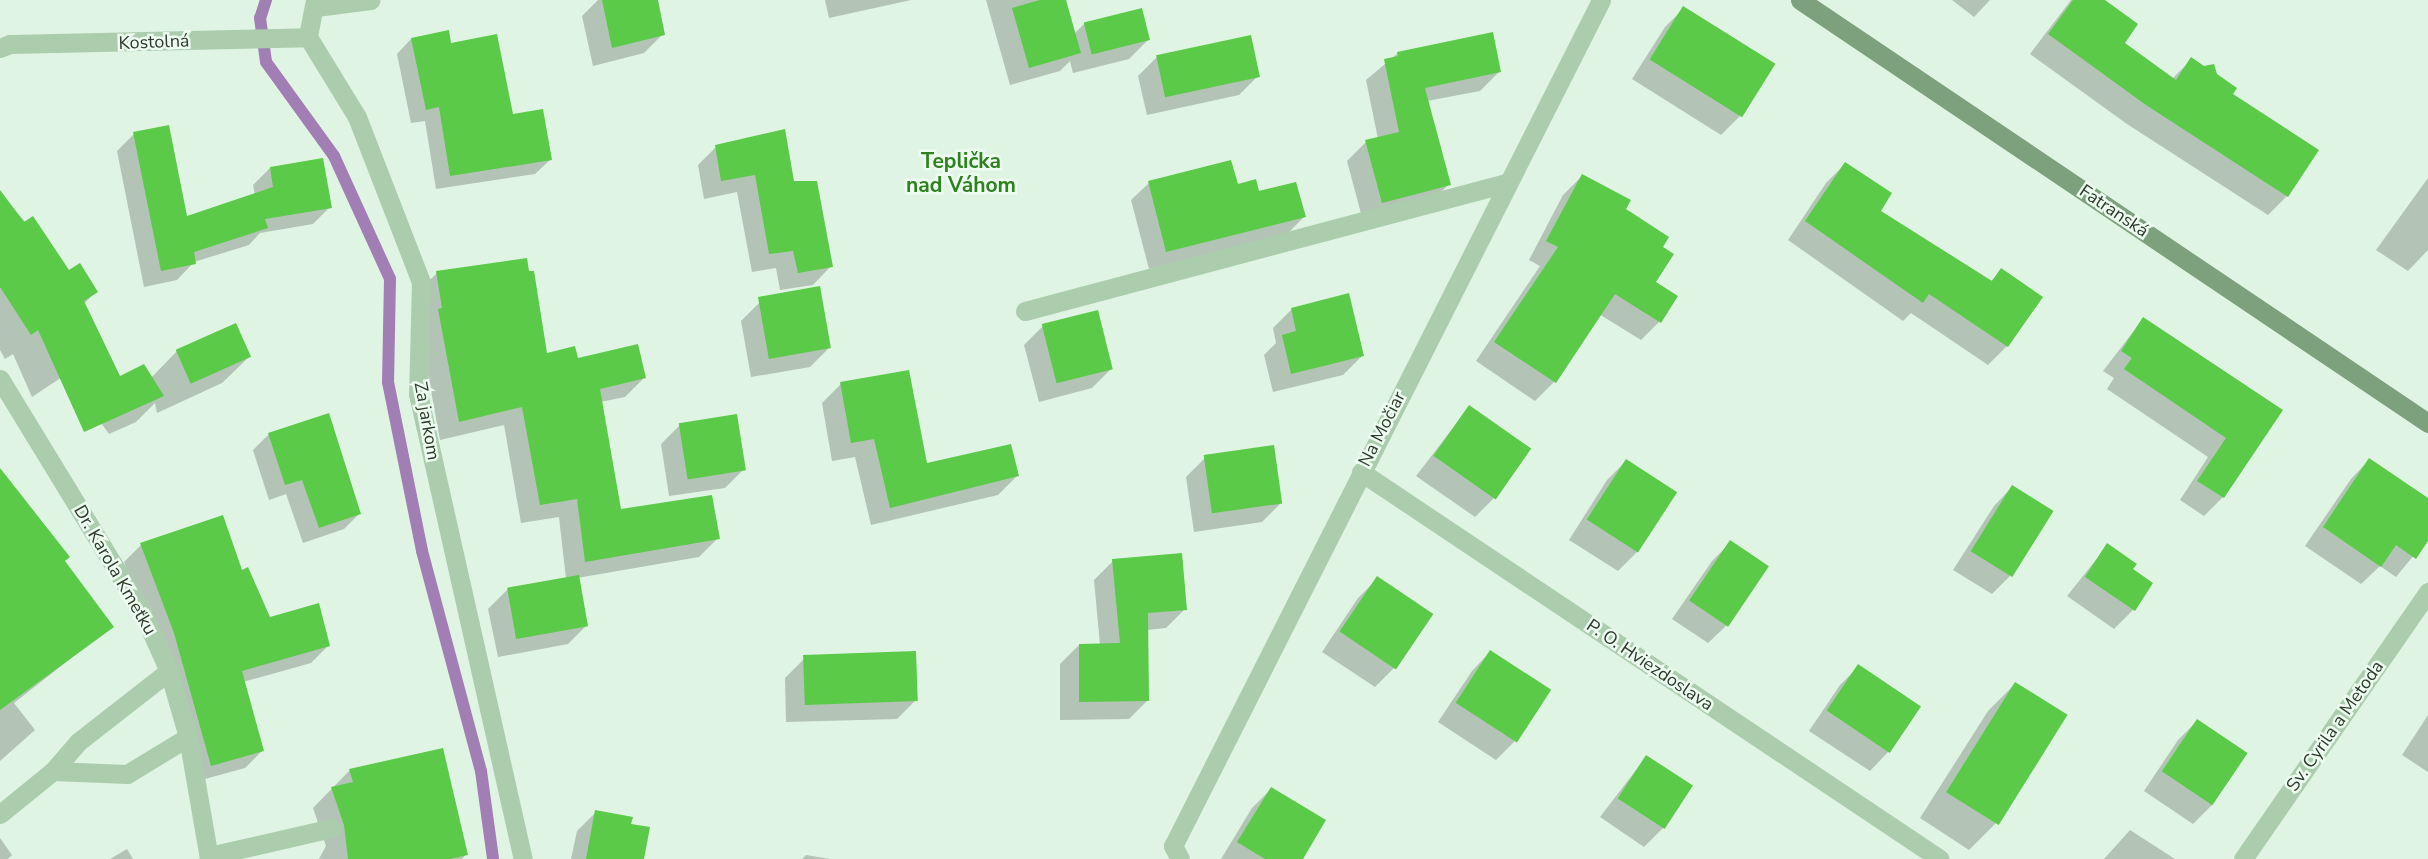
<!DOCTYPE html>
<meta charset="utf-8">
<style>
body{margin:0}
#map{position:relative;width:2428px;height:859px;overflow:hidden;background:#e0f4e3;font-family:"Nunito Sans",sans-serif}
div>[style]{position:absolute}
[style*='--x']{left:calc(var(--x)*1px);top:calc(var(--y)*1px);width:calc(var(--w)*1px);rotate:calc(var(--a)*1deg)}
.shadow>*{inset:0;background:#0003}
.stream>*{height:12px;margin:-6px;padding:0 6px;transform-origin:6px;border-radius:6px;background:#a17eb3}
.building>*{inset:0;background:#5aca48;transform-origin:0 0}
.service>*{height:19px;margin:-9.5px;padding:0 9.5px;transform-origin:9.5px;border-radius:9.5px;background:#abcdae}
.minor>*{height:19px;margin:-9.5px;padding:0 9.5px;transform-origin:9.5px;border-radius:9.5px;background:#abcdae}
.secondary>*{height:19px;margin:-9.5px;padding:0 9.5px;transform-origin:9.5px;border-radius:9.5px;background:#7da17c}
span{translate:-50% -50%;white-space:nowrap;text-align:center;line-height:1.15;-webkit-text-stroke:5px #edfbf0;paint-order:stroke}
.street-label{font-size:18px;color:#2c3b2a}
.quarter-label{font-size:21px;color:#2d821e;font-weight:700}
</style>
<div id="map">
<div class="shadow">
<div style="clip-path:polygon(598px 0,656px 0,663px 34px,644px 53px,593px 66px,582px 16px)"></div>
<div style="clip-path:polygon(825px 0,911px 0,829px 18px)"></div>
<div style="clip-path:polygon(986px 0,1064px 0,1074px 34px,1085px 23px,1148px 40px,1129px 59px,1073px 73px,1070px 61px,1060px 71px,1010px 85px)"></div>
<div style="clip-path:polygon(1952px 0,1990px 0,1974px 17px)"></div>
<div style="clip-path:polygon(2071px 0,2102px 0,2122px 44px,2172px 79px,2191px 60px,2230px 95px,2287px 196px,2268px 215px,2127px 124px,2030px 54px)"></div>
<div style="clip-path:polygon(1684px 8px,1740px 116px,1721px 135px,1632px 79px,1665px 27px)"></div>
<div style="clip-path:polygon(411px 39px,450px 45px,550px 160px,535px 174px,436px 189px,425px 121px,411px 123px,397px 54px)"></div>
<div style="clip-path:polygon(1398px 53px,1499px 72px,1480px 91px,1427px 101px,1449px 184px,1430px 203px,1363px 221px,1347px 161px,1366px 142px,1378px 139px,1366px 80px)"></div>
<div style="clip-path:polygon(1157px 57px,1258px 76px,1239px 95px,1147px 115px,1138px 76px)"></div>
<div style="clip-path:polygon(134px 134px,186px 218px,255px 195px,253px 185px,270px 168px,330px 207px,313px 224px,260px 233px,249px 245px,194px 262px,177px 280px,144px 287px,117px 151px)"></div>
<div style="clip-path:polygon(716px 147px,793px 183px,831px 266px,813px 285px,780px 290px,776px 268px,752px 272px,737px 192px,704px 199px,698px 165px)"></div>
<div style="clip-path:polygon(1845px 164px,1878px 211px,1990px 282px,2001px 271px,2007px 346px,1988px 365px,1911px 313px,1903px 321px,1788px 240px,1826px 183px)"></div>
<div style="clip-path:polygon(1582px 176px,1660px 247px,1654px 282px,1660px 321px,1641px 340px,1599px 314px,1554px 382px,1535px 401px,1476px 361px,1540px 266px,1529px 260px,1563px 195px)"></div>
<div style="clip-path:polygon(2428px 178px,2428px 250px,2408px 271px,2376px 250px)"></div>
<div style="clip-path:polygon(1149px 183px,1236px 186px,1304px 217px,1287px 234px,1149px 269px,1131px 200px)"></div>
<div style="clip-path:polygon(0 193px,69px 272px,96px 291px,84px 304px,77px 367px,32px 397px,13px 354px,5px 359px,0 350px)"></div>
<div style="clip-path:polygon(437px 273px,546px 355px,644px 378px,625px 397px,600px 402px,620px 511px,718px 538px,699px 557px,577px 578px,587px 625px,568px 644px,498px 657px,488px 609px,507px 590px,566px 579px,559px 517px,521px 523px,504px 425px,440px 440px,420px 330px,418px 292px)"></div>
<div style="clip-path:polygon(760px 302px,829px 348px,810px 367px,751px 377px,741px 321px)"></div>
<div style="clip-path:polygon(1292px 309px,1362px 356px,1343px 375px,1273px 392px,1264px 355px,1276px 343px,1273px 328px)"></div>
<div style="clip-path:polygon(2143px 319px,2280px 411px,2223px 497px,2204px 516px,2180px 500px,2208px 457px,2107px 389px,2114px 378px,2103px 371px)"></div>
<div style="clip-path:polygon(1043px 326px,1111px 369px,1092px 388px,1039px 402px,1024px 345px)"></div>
<div style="clip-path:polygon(177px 351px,249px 357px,222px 383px,157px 413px,155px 403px,136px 422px,109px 434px,89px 406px,151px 378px)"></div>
<div style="clip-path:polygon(841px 384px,925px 465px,1017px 476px,998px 495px,871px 525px,855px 457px,832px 461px,822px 403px)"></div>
<div style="clip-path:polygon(1469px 407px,1494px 498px,1475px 517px,1416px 476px)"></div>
<div style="clip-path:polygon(680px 425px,744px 469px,725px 488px,669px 496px,661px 444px)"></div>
<div style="clip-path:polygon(269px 434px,359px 514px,344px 529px,303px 543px,286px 494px,269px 500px,253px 450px)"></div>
<div style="clip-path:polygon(1205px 458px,1281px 503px,1262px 522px,1194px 532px,1186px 477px)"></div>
<div style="clip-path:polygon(2369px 460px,2428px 500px,2428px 538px,2396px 577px,2380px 566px,2361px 584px,2305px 546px,2351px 479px)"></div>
<div style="clip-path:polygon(1626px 461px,1675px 493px,1637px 552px,1618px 571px,1569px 540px,1607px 480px)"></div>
<div style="clip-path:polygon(0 482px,111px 627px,14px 703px,35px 730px,0 761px)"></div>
<div style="clip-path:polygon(2012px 487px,2010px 576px,1992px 594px,1953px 570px,1994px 506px)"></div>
<div style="clip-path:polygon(1731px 542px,1727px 625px,1708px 643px,1672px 619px,1712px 561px)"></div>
<div style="clip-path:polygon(141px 545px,241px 572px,269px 619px,328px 646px,311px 663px,243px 682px,262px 751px,245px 768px,194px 782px,157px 651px,124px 562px)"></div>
<div style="clip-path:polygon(2107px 546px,2131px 570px,2133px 610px,2114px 629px,2067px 596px)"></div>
<div style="clip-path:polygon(1113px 561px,1185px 609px,1166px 628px,1147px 630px,1148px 700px,1129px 719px,1060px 720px,1060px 664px,1079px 645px,1100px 645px,1094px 580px)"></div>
<div style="clip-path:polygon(1377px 579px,1431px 614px,1394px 668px,1375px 687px,1322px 652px,1358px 598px)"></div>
<div style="clip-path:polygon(1490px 652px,1515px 741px,1496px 760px,1438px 722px,1472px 671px)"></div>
<div style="clip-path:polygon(804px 659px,916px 700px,897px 719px,786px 722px,785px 678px)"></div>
<div style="clip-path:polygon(1859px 666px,1919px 706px,1888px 752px,1870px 771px,1809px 731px,1840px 685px)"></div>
<div style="clip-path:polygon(2015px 684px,1996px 823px,1969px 850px,1920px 818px,1988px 711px)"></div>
<div style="clip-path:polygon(2428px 715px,2428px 772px,2402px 755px)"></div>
<div style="clip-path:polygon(2197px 721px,2212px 805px,2193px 824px,2144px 791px,2178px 740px)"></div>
<div style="clip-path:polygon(1646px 757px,1663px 828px,1644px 847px,1600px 817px)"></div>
<div style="clip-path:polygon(350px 770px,466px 854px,462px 859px,319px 859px,326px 846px,313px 808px)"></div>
<div style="clip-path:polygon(1271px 789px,1301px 859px,1221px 859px,1252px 808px)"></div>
<div style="clip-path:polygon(596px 812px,629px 825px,642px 859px,571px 859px,577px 831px)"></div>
<div style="clip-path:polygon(2130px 830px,2175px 859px,2104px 859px)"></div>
<div style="clip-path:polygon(0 838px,12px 855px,8px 859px,0 859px)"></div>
<div style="clip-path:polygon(127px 849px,133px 859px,110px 859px)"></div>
<div style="clip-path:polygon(806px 855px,830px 859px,802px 859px)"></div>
</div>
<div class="stream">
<div style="--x:266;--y:0;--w:19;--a:108"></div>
<div style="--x:260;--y:18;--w:44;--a:82.2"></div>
<div style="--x:266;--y:62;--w:116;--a:54.1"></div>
<div style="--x:334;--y:156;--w:135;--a:65.5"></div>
<div style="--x:390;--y:279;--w:103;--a:91.1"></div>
<div style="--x:388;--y:382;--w:172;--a:78.6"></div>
<div style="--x:422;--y:551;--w:228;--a:75"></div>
<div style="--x:481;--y:771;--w:89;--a:82.2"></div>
</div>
<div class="building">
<div style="clip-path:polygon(602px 0,658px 0,665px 35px,612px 48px)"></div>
<div style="clip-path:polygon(1040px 0,1066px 0,1081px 53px,1029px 68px,1012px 8px)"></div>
<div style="clip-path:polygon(2073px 0,2105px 0,2138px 24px,2125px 43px,2176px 80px,2191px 57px,2204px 66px,2214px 64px,2217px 74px,2237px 88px,2233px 94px,2319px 150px,2288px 197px,2146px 105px,2048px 34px)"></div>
<div style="left:1683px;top:6px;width:109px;height:63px;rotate:32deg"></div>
<div style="left:1142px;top:8px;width:33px;height:60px;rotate:76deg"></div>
<div style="clip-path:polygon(449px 30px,451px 43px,497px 34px,513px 114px,543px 109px,552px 160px,450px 176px,439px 107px,426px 110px,411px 38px)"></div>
<div style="clip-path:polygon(1493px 32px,1501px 72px,1425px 88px,1451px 185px,1382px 203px,1365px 140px,1399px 132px,1384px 59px,1398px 56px,1397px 52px)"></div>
<div style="left:1251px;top:35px;width:43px;height:97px;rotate:78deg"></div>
<div style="clip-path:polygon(169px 125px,187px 216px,273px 187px,270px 167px,323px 158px,332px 208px,265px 219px,268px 228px,194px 252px,196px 264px,161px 271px,133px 132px)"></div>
<div style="clip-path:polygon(785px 129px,794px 181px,817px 181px,833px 267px,798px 273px,793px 251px,769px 254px,755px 175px,721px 181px,715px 145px)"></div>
<div style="clip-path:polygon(1231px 160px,1238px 184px,1256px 179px,1259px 191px,1296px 182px,1306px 217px,1166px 252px,1148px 181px)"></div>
<div style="clip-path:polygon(1845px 162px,1892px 193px,1881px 211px,1992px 281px,2001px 268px,2043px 297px,2008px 347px,1929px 294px,1923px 303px,1805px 221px)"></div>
<div style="clip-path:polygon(1582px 174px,1631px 200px,1626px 209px,1669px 237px,1663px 247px,1674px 254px,1656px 282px,1678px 296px,1661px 323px,1615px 294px,1556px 383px,1494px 342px,1558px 247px,1546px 241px)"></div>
<div style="clip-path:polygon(0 190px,24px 222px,33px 216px,69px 270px,80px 263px,98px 292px,84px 301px,120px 376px,144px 364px,164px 396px,84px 432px,38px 330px,31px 335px,0 287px)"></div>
<div style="clip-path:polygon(527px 258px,529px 271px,534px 271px,547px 353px,575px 346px,578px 358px,638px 344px,646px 378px,600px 389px,621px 509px,712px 495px,720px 539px,585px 562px,577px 499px,540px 505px,522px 407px,459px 422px,438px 309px,442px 308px,436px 271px)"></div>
<div style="left:820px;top:286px;width:63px;height:63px;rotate:80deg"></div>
<div style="clip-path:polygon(1349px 293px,1364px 356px,1291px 374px,1282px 335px,1296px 331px,1291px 308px)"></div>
<div style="left:1098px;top:310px;width:61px;height:58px;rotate:76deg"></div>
<div style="clip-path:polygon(2143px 317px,2283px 410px,2224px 498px,2197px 481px,2226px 438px,2124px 369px,2132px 358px,2121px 351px)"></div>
<div style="left:236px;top:323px;width:37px;height:66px;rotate:66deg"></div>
<div style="clip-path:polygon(909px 370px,927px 463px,1011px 444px,1019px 476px,890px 508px,874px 439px,851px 443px,840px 382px)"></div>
<div style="left:1469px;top:405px;width:76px;height:62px;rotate:35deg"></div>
<div style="clip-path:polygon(329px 413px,361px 514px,319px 528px,302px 480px,285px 485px,268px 433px)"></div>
<div style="left:737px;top:414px;width:57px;height:59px;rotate:81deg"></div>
<div style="left:1274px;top:445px;width:59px;height:71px;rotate:82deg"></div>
<div style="clip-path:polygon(2369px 458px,2428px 498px,2428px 541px,2416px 559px,2396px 545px,2381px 567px,2323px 527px)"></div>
<div style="left:1626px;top:459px;width:61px;height:72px;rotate:33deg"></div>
<div style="clip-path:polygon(0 468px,70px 557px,65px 561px,114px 627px,0 710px)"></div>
<div style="left:2012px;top:485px;width:49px;height:78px;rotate:32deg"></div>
<div style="clip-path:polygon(223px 515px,242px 570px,248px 567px,270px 617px,319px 603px,330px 646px,242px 671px,264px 751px,211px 766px,174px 633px,140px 543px)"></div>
<div style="left:1730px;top:540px;width:47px;height:73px;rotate:34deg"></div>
<div style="clip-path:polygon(2107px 543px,2137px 564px,2133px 569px,2153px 583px,2135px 611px,2085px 577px)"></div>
<div style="clip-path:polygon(1182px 553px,1187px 610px,1148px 613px,1149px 701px,1079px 702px,1079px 644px,1120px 643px,1112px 559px)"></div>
<div style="left:579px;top:575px;width:52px;height:73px;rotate:80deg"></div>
<div style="left:1377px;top:576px;width:68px;height:67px;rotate:34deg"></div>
<div style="left:1490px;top:650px;width:73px;height:63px;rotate:33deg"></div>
<div style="left:916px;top:651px;width:50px;height:113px;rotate:88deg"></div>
<div style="left:1858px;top:664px;width:76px;height:56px;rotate:34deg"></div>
<div style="left:2015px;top:682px;width:62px;height:130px;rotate:32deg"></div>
<div style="left:2197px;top:719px;width:61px;height:63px;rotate:34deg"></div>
<div style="clip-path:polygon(443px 748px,468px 855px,450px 859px,348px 859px,344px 825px,331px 787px,353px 782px,349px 769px)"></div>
<div style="left:1646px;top:755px;width:56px;height:52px;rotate:33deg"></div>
<div style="clip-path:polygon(1271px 787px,1326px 820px,1303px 859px,1265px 859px,1237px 842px)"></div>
<div style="clip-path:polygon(595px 810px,633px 817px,631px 824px,650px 827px,644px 859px,586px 859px)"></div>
</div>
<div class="service">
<div style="--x:1025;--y:311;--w:498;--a:-14.9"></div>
<div style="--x:53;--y:771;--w:74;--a:2.3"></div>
<div style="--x:127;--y:774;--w:71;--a:-31.2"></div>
<div style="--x:0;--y:814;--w:68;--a:-39.1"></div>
<div style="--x:53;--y:771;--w:38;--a:-49"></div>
<div style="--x:78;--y:742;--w:115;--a:-38"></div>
<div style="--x:209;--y:856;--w:126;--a:-12.8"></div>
</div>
<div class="minor">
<div style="--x:315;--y:0;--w:38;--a:101"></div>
<div style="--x:308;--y:37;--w:94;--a:58.5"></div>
<div style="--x:357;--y:117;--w:177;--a:68.8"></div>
<div style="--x:421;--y:282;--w:112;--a:91.5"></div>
<div style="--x:418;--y:394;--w:477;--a:77.3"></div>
<div style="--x:316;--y:7;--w:55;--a:-7.3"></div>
<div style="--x:0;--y:48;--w:11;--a:-22"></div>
<div style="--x:10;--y:44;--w:298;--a:-1.3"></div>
<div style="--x:0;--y:379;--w:274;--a:58.6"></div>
<div style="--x:143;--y:613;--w:64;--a:65.9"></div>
<div style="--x:169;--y:671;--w:69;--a:73.9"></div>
<div style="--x:188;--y:737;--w:124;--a:80.2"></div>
<div style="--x:1361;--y:472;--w:696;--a:33.76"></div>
<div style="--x:1180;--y:859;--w:15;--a:-118"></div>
<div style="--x:1173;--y:846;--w:948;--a:-63.16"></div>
<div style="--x:2243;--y:859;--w:325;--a:-55.3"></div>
</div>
<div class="secondary">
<div style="--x:1800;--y:0;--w:757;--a:33.96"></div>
</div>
<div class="street-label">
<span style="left:154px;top:42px;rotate:-2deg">Kostolná</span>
<span style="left:2114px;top:211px;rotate:34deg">Fatranská</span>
<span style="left:427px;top:421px;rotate:80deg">Za jarkom</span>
<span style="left:1382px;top:429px;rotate:-63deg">Na Močiar</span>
<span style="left:115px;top:570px;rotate:60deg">Dr. Karola Kmeťku</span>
<span style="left:1650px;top:665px;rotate:34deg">P. O. Hviezdoslava</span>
<span style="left:2335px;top:726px;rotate:-55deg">Sv. Cyrila a Metoda</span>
</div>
<div class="quarter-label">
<span style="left:961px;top:173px">Teplička<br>nad Váhom</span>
</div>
</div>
